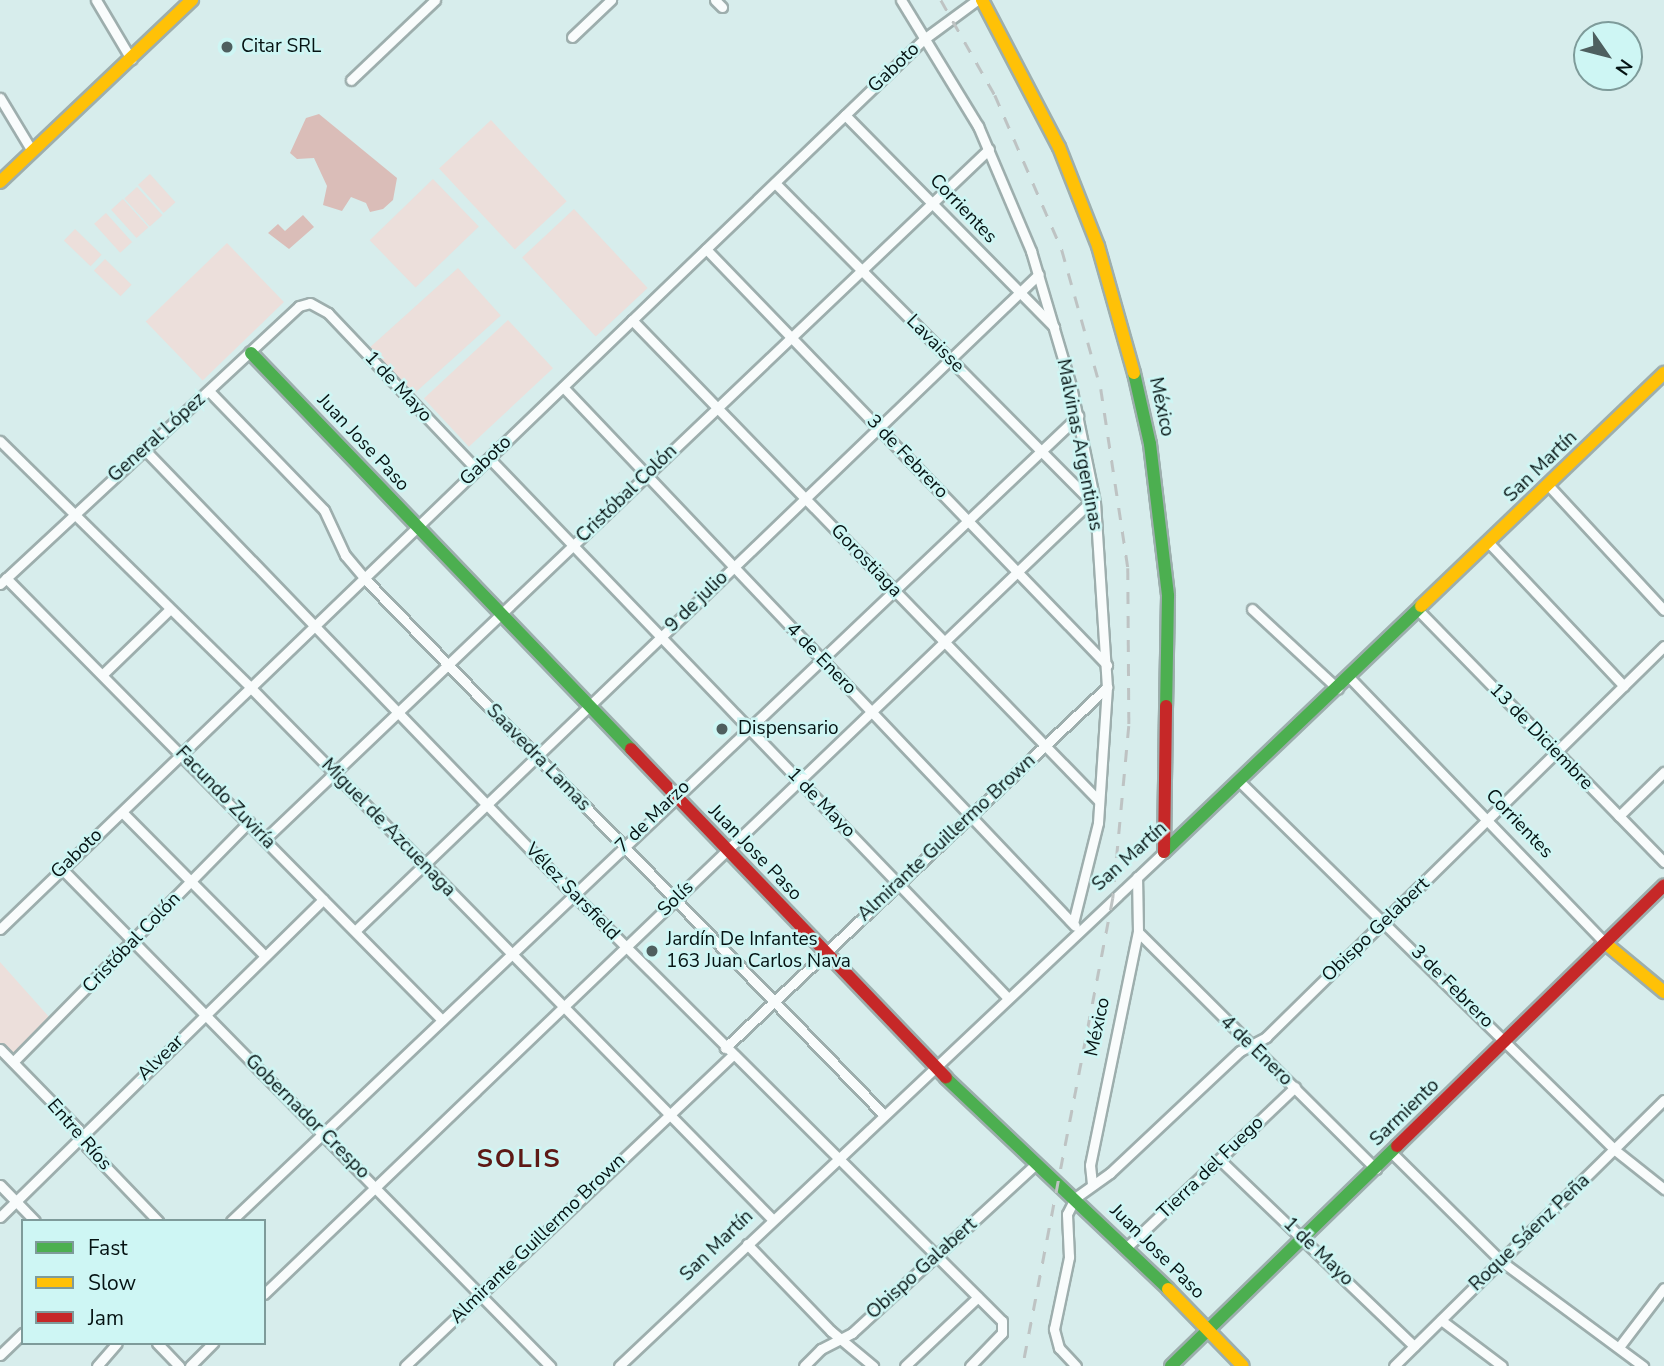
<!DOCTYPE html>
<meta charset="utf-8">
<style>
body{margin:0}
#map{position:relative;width:1664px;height:1366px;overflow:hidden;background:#d7edec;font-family:"Nunito Sans",sans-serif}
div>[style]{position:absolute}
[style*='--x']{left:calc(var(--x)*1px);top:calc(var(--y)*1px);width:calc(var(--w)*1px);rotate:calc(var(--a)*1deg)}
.green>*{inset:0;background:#ecdfdb;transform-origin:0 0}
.water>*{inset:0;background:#dabdb8}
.roads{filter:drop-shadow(2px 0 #9daead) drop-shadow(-2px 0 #9daead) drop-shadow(0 2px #9daead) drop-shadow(0 -2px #9daead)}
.street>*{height:9px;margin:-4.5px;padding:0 4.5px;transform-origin:4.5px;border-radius:4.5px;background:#f9fcfc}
.fast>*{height:12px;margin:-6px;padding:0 6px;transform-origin:6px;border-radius:6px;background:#4caf50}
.slow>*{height:12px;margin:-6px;padding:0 6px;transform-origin:6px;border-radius:6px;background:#ffc107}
.jam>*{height:12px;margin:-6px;padding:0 6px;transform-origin:6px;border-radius:6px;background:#c62828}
.rail>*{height:2.5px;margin-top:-1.25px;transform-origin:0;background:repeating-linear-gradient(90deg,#bec3c3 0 12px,transparent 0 24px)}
.dots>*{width:19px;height:19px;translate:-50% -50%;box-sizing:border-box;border:4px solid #cef6f4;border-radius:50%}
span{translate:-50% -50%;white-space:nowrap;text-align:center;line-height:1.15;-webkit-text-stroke:5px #cef6f4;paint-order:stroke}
.poi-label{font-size:19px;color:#051313}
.left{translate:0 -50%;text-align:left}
.street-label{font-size:19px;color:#051313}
.district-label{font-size:26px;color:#5e1a16;font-weight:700;letter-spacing:2px}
.legend{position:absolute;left:21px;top:1219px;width:245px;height:126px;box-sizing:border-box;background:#cef6f4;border:2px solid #7e9b9a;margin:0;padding:9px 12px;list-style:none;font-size:21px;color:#051313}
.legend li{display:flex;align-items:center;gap:14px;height:35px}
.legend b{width:35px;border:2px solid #7e9b9a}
.north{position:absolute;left:1573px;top:21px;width:70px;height:70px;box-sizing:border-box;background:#cef6f4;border:2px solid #7e9b9a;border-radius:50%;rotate:125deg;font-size:19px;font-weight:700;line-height:28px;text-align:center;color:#051313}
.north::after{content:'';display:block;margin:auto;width:24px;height:32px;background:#4e5f5f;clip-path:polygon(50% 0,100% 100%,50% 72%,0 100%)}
</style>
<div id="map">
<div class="green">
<div style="left:491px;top:120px;width:111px;height:71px;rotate:47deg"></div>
<div style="left:150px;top:174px;width:38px;height:16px;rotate:48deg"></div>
<div style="left:433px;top:179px;width:66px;height:88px;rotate:46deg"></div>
<div style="left:137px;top:187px;width:38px;height:17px;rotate:48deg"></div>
<div style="left:123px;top:199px;width:38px;height:16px;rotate:48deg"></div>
<div style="left:574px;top:209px;width:108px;height:71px;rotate:47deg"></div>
<div style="left:106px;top:213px;width:39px;height:16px;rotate:48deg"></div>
<div style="left:75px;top:229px;width:37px;height:16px;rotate:44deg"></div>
<div style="left:227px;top:243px;width:82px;height:113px;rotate:46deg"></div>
<div style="left:105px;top:259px;width:37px;height:16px;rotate:44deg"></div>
<div style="left:458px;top:268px;width:64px;height:118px;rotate:48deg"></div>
<div style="left:508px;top:320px;width:66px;height:115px;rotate:47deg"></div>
<div style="clip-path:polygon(0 962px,50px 1018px,12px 1055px,0 1043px)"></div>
</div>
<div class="water">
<div style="clip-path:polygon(319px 114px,397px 178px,393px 200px,383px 209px,370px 212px,366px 203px,351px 197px,342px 211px,323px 205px,327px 186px,314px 158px,297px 159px,290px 153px,306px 118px)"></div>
<div style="clip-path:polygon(303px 215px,314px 227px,289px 249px,268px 233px,278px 224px,285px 231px)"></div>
</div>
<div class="roads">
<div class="street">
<div style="--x:96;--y:0;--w:69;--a:59.3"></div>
<div style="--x:715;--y:0;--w:10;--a:45"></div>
<div style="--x:901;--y:0;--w:148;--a:58.6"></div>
<div style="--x:978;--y:126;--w:136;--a:67"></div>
<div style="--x:1031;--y:251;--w:141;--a:73.5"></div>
<div style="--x:1071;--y:386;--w:118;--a:78.3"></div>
<div style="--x:1095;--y:502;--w:185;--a:86.3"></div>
<div style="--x:1107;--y:687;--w:136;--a:93.8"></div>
<div style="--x:1098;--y:823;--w:103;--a:104"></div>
<div style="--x:572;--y:37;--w:54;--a:-43.5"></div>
<div style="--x:351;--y:80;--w:116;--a:-43.6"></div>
<div style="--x:0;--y:98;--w:62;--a:58.9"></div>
<div style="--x:845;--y:115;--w:298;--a:45.4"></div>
<div style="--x:775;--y:183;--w:451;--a:45.2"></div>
<div style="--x:706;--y:249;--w:578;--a:46.05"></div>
<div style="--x:632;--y:320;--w:670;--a:45.85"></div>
<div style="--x:563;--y:387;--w:743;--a:46.47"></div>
<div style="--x:209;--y:391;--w:165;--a:46"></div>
<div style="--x:324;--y:510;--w:50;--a:65"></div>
<div style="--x:345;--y:555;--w:30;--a:50"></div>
<div style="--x:364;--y:578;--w:746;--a:45.92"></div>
<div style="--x:0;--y:441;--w:352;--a:44.5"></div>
<div style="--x:251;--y:688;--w:744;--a:45.54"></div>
<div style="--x:144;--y:449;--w:618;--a:46.05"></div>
<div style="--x:573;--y:894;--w:605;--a:44.87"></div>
<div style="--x:1002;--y:1321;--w:12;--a:90"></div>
<div style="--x:1002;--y:1333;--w:46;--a:134.1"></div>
<div style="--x:489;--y:458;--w:748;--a:46.14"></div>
<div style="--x:1549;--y:486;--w:169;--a:47.2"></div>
<div style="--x:1490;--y:544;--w:195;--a:46.7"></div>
<div style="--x:6;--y:578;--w:621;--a:45.39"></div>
<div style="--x:0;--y:584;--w:408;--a:-42.9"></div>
<div style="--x:299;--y:306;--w:11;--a:-15"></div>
<div style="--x:310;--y:303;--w:21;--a:29"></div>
<div style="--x:328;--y:313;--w:216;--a:46.5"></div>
<div style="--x:1252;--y:609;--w:117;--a:42.9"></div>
<div style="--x:1419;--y:611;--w:351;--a:45.7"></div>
<div style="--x:103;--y:674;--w:93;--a:-44.1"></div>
<div style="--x:1350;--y:678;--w:368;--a:46.1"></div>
<div style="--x:1241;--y:783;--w:524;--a:44.46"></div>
<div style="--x:1615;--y:1150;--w:63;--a:38.5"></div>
<div style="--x:122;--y:812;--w:203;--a:45.2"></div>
<div style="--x:1619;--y:816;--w:63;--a:-44.4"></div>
<div style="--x:265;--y:839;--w:1000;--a:-43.62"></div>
<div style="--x:62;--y:869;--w:697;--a:45.52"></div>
<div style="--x:0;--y:929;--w:1283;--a:-43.93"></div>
<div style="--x:924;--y:39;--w:66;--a:-36.3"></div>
<div style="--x:355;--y:931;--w:948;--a:-43.85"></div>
<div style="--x:1138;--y:932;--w:336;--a:44.9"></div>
<div style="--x:725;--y:1048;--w:526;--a:-43.38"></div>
<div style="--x:0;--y:1049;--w:112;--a:45.7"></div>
<div style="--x:78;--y:1129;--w:20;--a:63"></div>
<div style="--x:87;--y:1147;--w:103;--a:46.2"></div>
<div style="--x:13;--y:1062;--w:337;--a:-45.5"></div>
<div style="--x:1392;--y:1153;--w:153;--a:44.7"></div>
<div style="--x:1501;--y:1261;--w:177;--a:36.5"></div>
<div style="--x:1220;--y:1160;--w:269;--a:43.8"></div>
<div style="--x:1092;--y:1184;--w:19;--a:-96"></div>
<div style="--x:1090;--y:1165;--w:238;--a:-78.4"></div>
<div style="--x:1138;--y:932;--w:55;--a:-91"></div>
<div style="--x:0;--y:1185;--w:50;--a:45.8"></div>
<div style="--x:0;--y:1217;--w:453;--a:-44.5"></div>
<div style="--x:231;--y:1221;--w:1169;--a:-43.54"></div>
<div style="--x:747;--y:1244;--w:121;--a:46"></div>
<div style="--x:831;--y:1331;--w:55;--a:39.8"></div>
<div style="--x:1127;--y:1247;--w:232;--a:-43.6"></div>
<div style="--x:264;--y:1294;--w:1143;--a:-43.79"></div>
<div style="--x:1441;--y:1320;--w:76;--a:37"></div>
<div style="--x:157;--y:1343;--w:32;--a:46"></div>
<div style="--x:1619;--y:1347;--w:74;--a:-52.7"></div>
<div style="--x:0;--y:1355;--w:32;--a:-44"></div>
<div style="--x:97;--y:1366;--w:30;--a:-49"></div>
<div style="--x:190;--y:1366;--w:33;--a:-45"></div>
<div style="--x:405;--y:1366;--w:452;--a:-43.5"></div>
<div style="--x:619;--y:1366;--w:749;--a:-43.32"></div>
<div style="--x:804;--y:1366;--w:24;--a:-45"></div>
<div style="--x:821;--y:1349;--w:35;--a:-27"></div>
<div style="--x:852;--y:1333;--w:248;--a:-42.6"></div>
<div style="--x:905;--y:1366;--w:100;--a:-43.4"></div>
<div style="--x:1076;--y:1366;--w:25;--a:-133"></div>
<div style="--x:1059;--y:1348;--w:20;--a:-105"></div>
<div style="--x:1054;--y:1329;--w:74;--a:-78.2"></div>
<div style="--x:1069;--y:1257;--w:43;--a:-92.7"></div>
<div style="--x:1067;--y:1214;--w:18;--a:-63"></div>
<div style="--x:1075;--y:1198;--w:43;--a:-35.5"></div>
<div style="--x:1110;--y:1173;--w:178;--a:-43.2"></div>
<div style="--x:1240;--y:1051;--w:30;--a:-28"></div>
<div style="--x:1266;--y:1037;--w:558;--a:-44.49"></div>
<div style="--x:1394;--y:1366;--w:379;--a:-44.6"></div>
</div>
<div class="fast">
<div style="--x:251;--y:353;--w:549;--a:46.18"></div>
<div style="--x:1134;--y:373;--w:73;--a:77.3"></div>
<div style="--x:1150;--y:444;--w:153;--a:83.2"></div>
<div style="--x:1168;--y:596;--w:110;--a:91"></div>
<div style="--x:1164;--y:852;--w:356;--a:-43.7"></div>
<div style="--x:946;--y:1078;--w:306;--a:43.5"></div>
<div style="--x:1171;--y:1366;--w:315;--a:-44.2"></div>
</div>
<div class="slow">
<div style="--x:982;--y:0;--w:166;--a:62.4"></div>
<div style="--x:1059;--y:147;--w:106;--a:68.5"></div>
<div style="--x:1098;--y:246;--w:132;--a:74.2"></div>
<div style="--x:0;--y:182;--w:265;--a:-43.5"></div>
<div style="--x:1421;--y:606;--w:337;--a:-43.8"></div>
<div style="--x:1605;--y:943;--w:77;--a:39.7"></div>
<div style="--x:1168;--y:1289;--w:107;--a:45.8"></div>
</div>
<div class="jam">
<div style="--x:631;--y:749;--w:455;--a:46.2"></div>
<div style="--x:1164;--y:852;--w:146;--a:-89.2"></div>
<div style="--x:1397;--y:1146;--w:373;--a:-44.3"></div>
</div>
</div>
<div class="rail">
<div style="--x:941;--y:0;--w:109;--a:60.4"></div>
<div style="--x:995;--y:95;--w:169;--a:66.6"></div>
<div style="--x:1062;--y:250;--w:144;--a:74.3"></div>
<div style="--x:1101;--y:389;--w:181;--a:81.4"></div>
<div style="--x:1128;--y:568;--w:158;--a:89.6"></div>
<div style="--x:1129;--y:726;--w:173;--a:95.3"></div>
<div style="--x:1113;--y:898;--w:477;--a:100.9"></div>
</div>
<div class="dots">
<div style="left:227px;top:47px;background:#4e5f5f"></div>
<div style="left:722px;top:729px;background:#4e5f5f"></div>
<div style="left:652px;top:951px;background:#4e5f5f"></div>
</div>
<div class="poi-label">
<span class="left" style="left:241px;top:47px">Citar SRL</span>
<span class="left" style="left:738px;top:729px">Dispensario</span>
<span class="left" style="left:666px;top:951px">Jardín De Infantes<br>163 Juan Carlos Nava</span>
</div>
<div class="street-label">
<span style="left:894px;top:68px;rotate:-44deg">Gaboto</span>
<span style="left:963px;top:209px;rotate:46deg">Corrientes</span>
<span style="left:935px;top:344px;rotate:45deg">Lavaisse</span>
<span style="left:398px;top:387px;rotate:47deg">1 de Mayo</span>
<span style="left:1161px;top:407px;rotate:78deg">México</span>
<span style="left:157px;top:438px;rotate:-42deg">General López</span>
<span style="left:363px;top:443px;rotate:47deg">Juan Jose Paso</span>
<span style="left:1079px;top:445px;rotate:79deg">Malvinas Argentinas</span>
<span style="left:907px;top:457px;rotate:46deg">3 de Febrero</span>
<span style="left:486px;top:461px;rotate:-44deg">Gaboto</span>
<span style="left:1541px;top:467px;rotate:-44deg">San Martín</span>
<span style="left:627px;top:494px;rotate:-44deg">Cristóbal Colón</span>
<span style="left:866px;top:561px;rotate:46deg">Gorostiaga</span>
<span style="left:697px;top:602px;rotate:-44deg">9 de julio</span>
<span style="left:821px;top:659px;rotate:46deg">4 de Enero</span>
<span style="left:1541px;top:737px;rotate:46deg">13 de Diciembre</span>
<span style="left:538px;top:758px;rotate:46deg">Saavedra Lamas</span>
<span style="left:225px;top:798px;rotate:46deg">Facundo Zuviría</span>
<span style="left:821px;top:803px;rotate:46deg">1 de Mayo</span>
<span style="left:653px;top:817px;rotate:-44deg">7 de Marzo</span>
<span style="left:1519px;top:824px;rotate:46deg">Corrientes</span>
<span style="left:388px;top:828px;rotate:46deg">Miguel de Azcuenaga</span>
<span style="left:947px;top:838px;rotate:-43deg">Almirante Guillermo Brown</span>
<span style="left:755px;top:853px;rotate:46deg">Juan Jose Paso</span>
<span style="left:77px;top:854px;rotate:-44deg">Gaboto</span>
<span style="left:1130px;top:857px;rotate:-42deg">San Martín</span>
<span style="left:572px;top:892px;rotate:46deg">Vélez Sarsfield</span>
<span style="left:676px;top:899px;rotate:-44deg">Solís</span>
<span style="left:1376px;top:930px;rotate:-44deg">Obispo Gelabert</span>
<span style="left:132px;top:943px;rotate:-46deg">Cristóbal Colón</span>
<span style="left:1452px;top:987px;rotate:45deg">3 de Febrero</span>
<span style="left:1098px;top:1027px;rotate:-78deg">México</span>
<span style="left:1256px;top:1051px;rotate:44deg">4 de Enero</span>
<span style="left:161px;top:1058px;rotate:-45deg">Alvear</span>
<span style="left:1405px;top:1113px;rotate:-44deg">Sarmiento</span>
<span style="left:307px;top:1117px;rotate:45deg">Gobernador Crespo</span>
<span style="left:79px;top:1135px;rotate:49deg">Entre Ríos</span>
<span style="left:1211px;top:1168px;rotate:-44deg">Tierra del Fuego</span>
<span style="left:1530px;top:1233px;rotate:-44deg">Roque Sáenz Peña</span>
<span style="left:538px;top:1239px;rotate:-44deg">Almirante Guillermo Brown</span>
<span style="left:717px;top:1246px;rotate:-44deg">San Martín</span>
<span style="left:1157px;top:1252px;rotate:45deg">Juan Jose Paso</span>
<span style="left:1318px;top:1252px;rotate:44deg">1 de Mayo</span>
<span style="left:922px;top:1269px;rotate:-42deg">Obispo Galabert</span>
</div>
<div class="district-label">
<span style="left:519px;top:1159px">SOLIS</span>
</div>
<ul class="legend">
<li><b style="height:9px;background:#4caf50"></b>Fast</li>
<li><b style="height:9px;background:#ffc107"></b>Slow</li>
<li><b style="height:9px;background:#c62828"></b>Jam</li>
</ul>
<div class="north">N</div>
</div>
